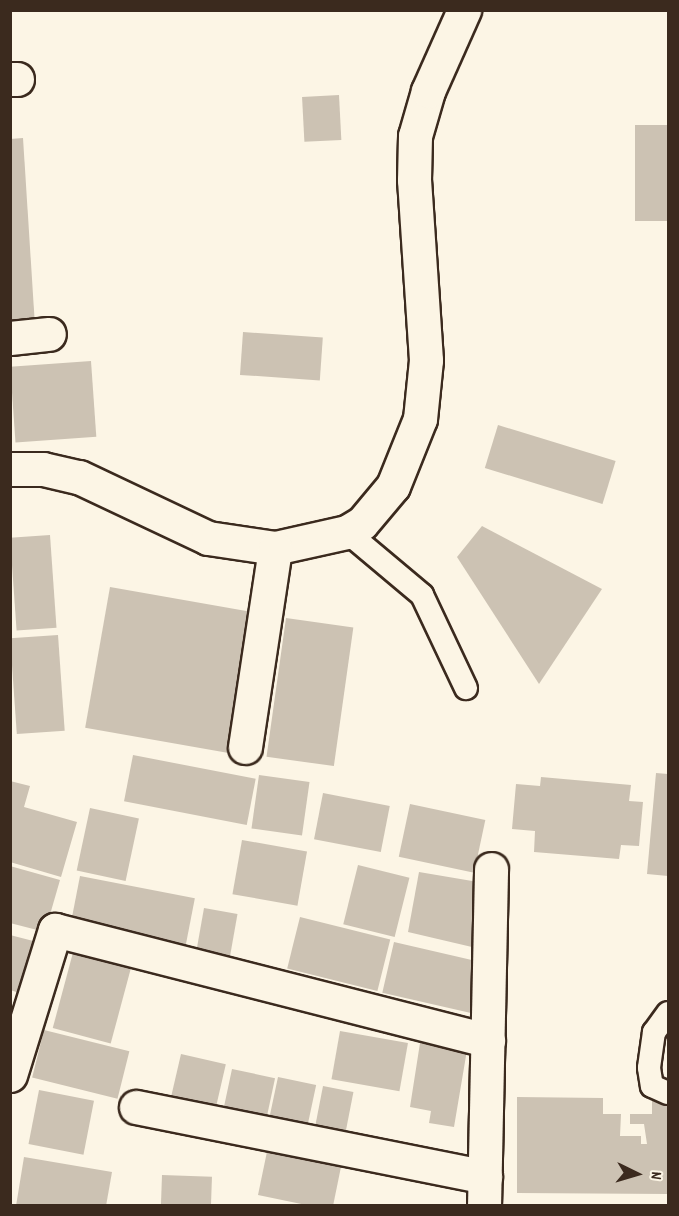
<!DOCTYPE html>
<style>
body{margin:0}
#map{position:relative;width:679px;height:1216px;overflow:hidden;background:#fcf5e5;font-family:Dekko,sans-serif}
div>[style]{position:absolute}
[style*='--x']{left:calc(var(--x)*1px);top:calc(var(--y)*1px);width:calc(var(--w)*1px);rotate:calc(var(--a)*1deg)}
.building>*{inset:0;background:#ccc2b3;transform-origin:0 0}
.roads{filter:drop-shadow(2px 0 #3b2a1e) drop-shadow(-2px 0 #3b2a1e) drop-shadow(0 2px #3b2a1e) drop-shadow(0 -2px #3b2a1e)}
.lane>*{height:22px;margin:-11px;padding:0 11px;transform-origin:11px;border-radius:11px;background:#fcf5e5}
.street>*{height:33px;margin:-16.5px;padding:0 16.5px;transform-origin:16.5px;border-radius:16.5px;background:#fcf5e5}
span{translate:-50% -50%;white-space:nowrap;text-align:center;line-height:1.15;-webkit-text-stroke:4.5px #fcf5e5;paint-order:stroke}
.frame{position:absolute;inset:0;border:12px solid #3b2a1e;pointer-events:none}
.north{position:absolute;left:607px;top:1144px;width:60px;height:60px;-webkit-text-stroke:4px #fcf5e5;paint-order:stroke;rotate:95deg;font-size:16px;font-weight:700;line-height:24px;text-align:center;color:#3b2a1e}
.north::after{content:'';display:block;margin:auto;width:21px;height:27px;background:#3b2a1e;clip-path:polygon(50% 0,100% 100%,50% 72%,0 100%)}
</style>
<div id="map">
<div class="building">
<div style="left:339px;top:95px;width:45px;height:37px;rotate:87deg"></div>
<div style="left:668px;top:125px;width:96px;height:33px;rotate:90deg"></div>
<div style="clip-path:polygon(23px 138px,35px 326px,10px 327px,10px 139px)"></div>
<div style="left:243px;top:332px;width:80px;height:43px;rotate:4deg"></div>
<div style="left:91px;top:361px;width:76px;height:81px;rotate:86deg"></div>
<div style="left:498px;top:425px;width:123px;height:45px;rotate:17deg"></div>
<div style="clip-path:polygon(482px 526px,602px 589px,539px 684px,457px 557px)"></div>
<div style="left:50px;top:535px;width:93px;height:40px;rotate:86deg"></div>
<div style="left:110px;top:587px;width:147px;height:143px;rotate:10deg"></div>
<div style="left:286px;top:618px;width:68px;height:140px;rotate:8deg"></div>
<div style="left:58px;top:635px;width:96px;height:48px;rotate:86deg"></div>
<div style="left:133px;top:755px;width:125px;height:47px;rotate:11deg"></div>
<div style="clip-path:polygon(656px 773px,668px 774px,668px 876px,647px 874px)"></div>
<div style="left:259px;top:775px;width:51px;height:54px;rotate:8deg"></div>
<div style="clip-path:polygon(541px 777px,631px 785px,629px 801px,643px 802px,639px 846px,621px 845px,619px 859px,534px 852px,535px 831px,512px 829px,516px 784px,540px 786px)"></div>
<div style="clip-path:polygon(10px 781px,30px 786px,24px 807px,77px 822px,61px 877px,10px 862px)"></div>
<div style="left:323px;top:793px;width:68px;height:47px;rotate:11deg"></div>
<div style="left:410px;top:804px;width:77px;height:54px;rotate:12deg"></div>
<div style="left:90px;top:808px;width:50px;height:64px;rotate:12deg"></div>
<div style="left:242px;top:840px;width:66px;height:55px;rotate:10deg"></div>
<div style="left:358px;top:865px;width:53px;height:61px;rotate:14deg"></div>
<div style="clip-path:polygon(10px 866px,60px 880px,45px 932px,10px 923px)"></div>
<div style="clip-path:polygon(419px 872px,484px 883px,489px 951px,408px 932px)"></div>
<div style="left:80px;top:876px;width:117px;height:55px;rotate:11deg"></div>
<div style="left:204px;top:908px;width:34px;height:58px;rotate:10deg"></div>
<div style="left:300px;top:917px;width:93px;height:53px;rotate:14deg"></div>
<div style="clip-path:polygon(10px 935px,41px 943px,26px 995px,10px 990px)"></div>
<div style="left:394px;top:942px;width:92px;height:52px;rotate:13deg"></div>
<div style="left:75px;top:945px;width:60px;height:86px;rotate:15deg"></div>
<div style="left:44px;top:1030px;width:88px;height:49px;rotate:14deg"></div>
<div style="left:340px;top:1031px;width:69px;height:49px;rotate:10deg"></div>
<div style="clip-path:polygon(420px 1043px,467px 1050px,454px 1127px,429px 1123px,431px 1111px,410px 1107px)"></div>
<div style="left:181px;top:1054px;width:46px;height:54px;rotate:13deg"></div>
<div style="left:232px;top:1069px;width:44px;height:39px;rotate:12deg"></div>
<div style="left:278px;top:1077px;width:39px;height:51px;rotate:12deg"></div>
<div style="left:323px;top:1086px;width:31px;height:46px;rotate:11deg"></div>
<div style="left:39px;top:1090px;width:56px;height:55px;rotate:11deg"></div>
<div style="clip-path:polygon(517px 1097px,603px 1098px,603px 1114px,621px 1114px,620px 1136px,641px 1136px,641px 1144px,647px 1144px,644px 1124px,630px 1124px,630px 1114px,652px 1114px,652px 1098px,668px 1098px,668px 1194px,517px 1193px)"></div>
<div style="clip-path:polygon(269px 1142px,343px 1157px,333px 1206px,311px 1206px,258px 1195px)"></div>
<div style="clip-path:polygon(24px 1157px,112px 1172px,106px 1206px,16px 1206px)"></div>
<div style="left:162px;top:1175px;width:50px;height:31px;rotate:2deg"></div>
</div>
<div class="roads">
<div class="lane">
<div style="--x:347;--y:532;--w:98;--a:40"></div>
<div style="--x:422;--y:595;--w:103;--a:64.7"></div>
<div style="--x:668;--y:1013;--w:24;--a:126"></div>
<div style="--x:654;--y:1032;--w:36;--a:98"></div>
<div style="--x:649;--y:1068;--w:18;--a:81"></div>
<div style="--x:652;--y:1086;--w:17;--a:24"></div>
</div>
<div class="street">
<div style="--x:10;--y:79;--w:7;--a:0"></div>
<div style="--x:10;--y:338;--w:39;--a:-6"></div>
<div style="--x:10;--y:469;--w:33;--a:0"></div>
<div style="--x:43;--y:469;--w:37;--a:13"></div>
<div style="--x:79;--y:477;--w:143;--a:25.3"></div>
<div style="--x:208;--y:538;--w:68;--a:8.5"></div>
<div style="--x:275;--y:548;--w:74;--a:-12.5"></div>
<div style="--x:347;--y:532;--w:17;--a:-31"></div>
<div style="--x:362;--y:523;--w:48;--a:-50"></div>
<div style="--x:393;--y:486;--w:72;--a:-68.1"></div>
<div style="--x:420;--y:419;--w:59;--a:-84.2"></div>
<div style="--x:426;--y:360;--w:180;--a:-93.8"></div>
<div style="--x:414;--y:180;--w:44;--a:-88.7"></div>
<div style="--x:415;--y:136;--w:47;--a:-73.9"></div>
<div style="--x:428;--y:91;--w:89;--a:-66"></div>
<div style="--x:245;--y:747;--w:201;--a:-81.4"></div>
<div style="--x:10;--y:1075;--w:152;--a:-72.8"></div>
<div style="--x:55;--y:930;--w:447;--a:14.3"></div>
<div style="--x:136;--y:1107;--w:356;--a:11.3"></div>
<div style="--x:484;--y:1206;--w:337;--a:-88.8"></div>
</div>
</div>
<div class="frame"></div>
<div class="north">N</div>
</div>
